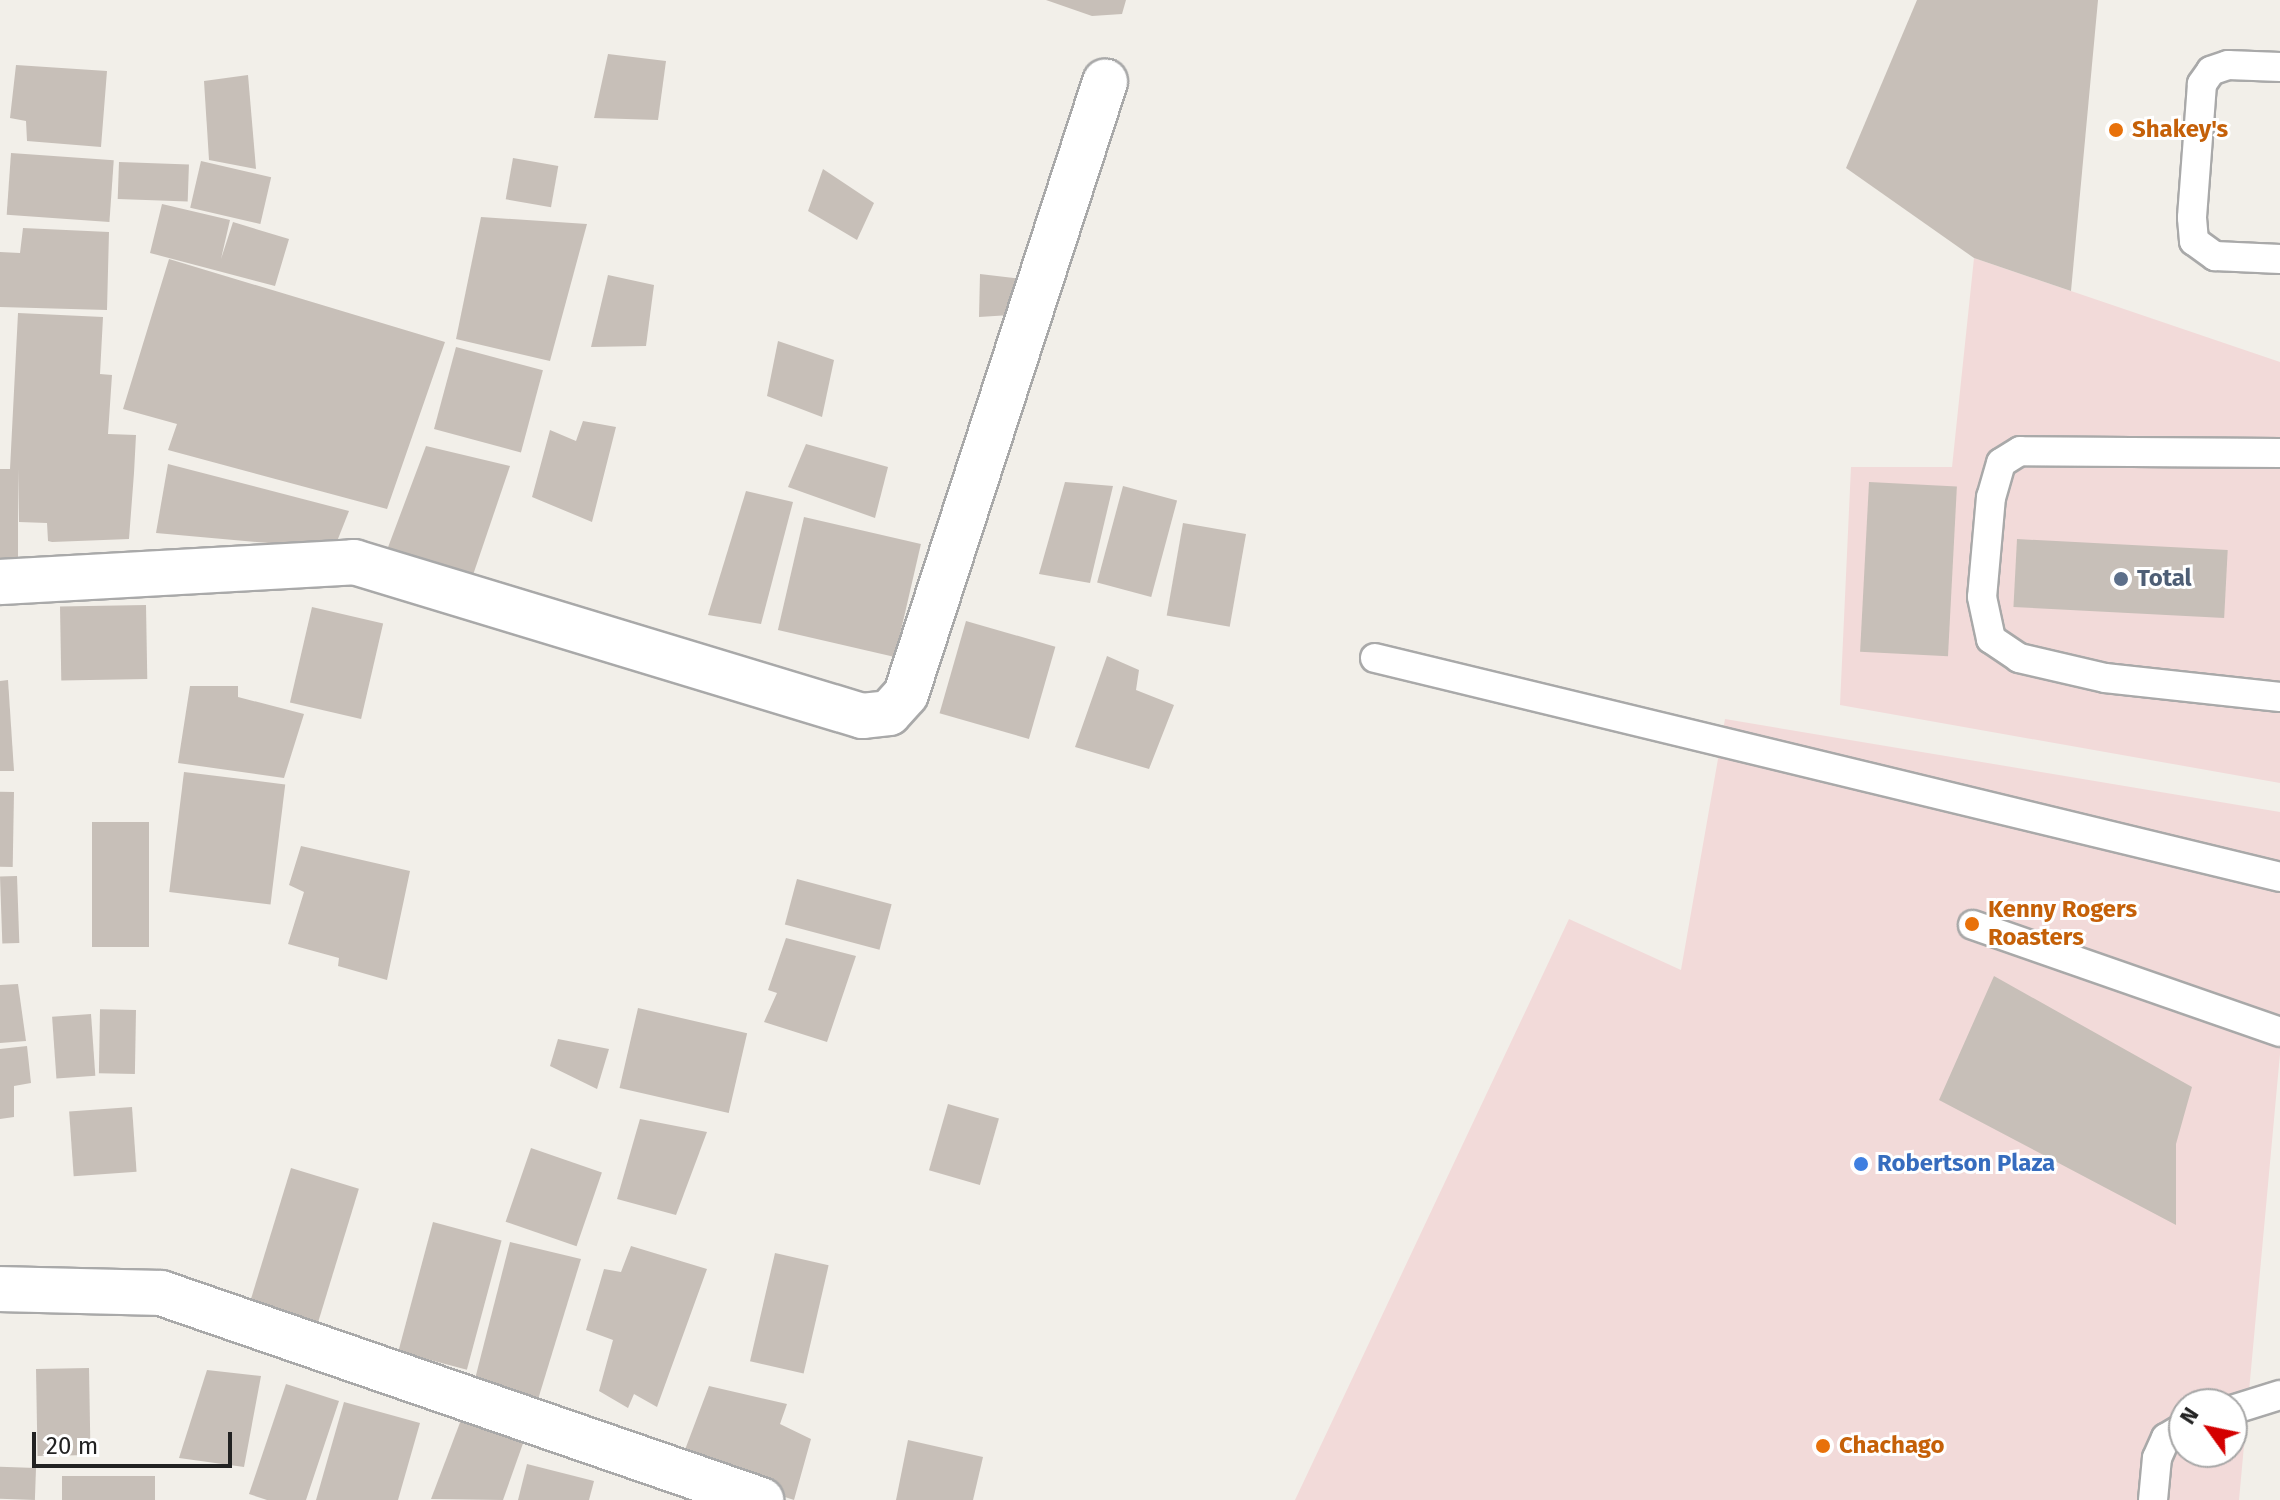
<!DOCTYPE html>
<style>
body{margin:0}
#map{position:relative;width:2280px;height:1500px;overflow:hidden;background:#f2efe9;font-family:"Fira Sans",sans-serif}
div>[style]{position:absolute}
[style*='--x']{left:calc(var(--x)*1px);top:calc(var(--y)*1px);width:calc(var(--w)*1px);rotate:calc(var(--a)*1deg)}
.commercial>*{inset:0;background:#f2dad9}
.building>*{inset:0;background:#c7bfb8;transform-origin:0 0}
.roads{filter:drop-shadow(2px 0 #a9a9a9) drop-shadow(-2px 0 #a9a9a9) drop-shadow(0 2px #a9a9a9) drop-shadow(0 -2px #a9a9a9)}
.lane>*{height:28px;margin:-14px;padding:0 14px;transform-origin:14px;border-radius:14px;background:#fff}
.street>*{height:44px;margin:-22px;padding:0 22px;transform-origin:22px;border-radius:22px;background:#fff}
.dots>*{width:22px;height:22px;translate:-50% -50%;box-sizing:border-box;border:4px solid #fff;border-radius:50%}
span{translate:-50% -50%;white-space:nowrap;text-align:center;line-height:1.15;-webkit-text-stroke:6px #fff;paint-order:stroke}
.food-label{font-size:24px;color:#c56008;font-weight:700}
.left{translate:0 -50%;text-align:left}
.service-label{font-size:24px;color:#4e5e75;font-weight:700}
.shop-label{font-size:24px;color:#366cbe;font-weight:700}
.north{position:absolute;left:2168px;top:1388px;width:80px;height:80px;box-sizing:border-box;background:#fff;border:2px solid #a7a7a7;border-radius:50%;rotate:303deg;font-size:22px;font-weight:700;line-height:32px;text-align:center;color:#222}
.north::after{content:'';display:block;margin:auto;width:28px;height:36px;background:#d40000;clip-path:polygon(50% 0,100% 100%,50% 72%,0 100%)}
.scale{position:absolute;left:32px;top:1432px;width:200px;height:36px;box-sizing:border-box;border:4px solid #222;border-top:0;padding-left:10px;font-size:24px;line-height:28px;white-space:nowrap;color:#222;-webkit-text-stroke:6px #fff;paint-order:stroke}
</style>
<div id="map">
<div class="commercial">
<div style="clip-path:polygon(1974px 258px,2280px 362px,2280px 783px,1840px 705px,1851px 467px,1952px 467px)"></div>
<div style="clip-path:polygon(evenodd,1725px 719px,2280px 812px,2280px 1054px,2239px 1500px,1295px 1500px,1569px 919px,1681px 970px,1725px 719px,2184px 1404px,2232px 1404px,2232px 1452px,2184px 1452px,2184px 1404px)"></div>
</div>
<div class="building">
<div style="clip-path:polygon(1046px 0,1126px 0,1122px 14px,1092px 16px)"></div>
<div style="clip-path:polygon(1917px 0,2098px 0,2071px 291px,1974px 258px,1846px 168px)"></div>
<div style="clip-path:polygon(608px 54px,666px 61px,658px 120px,594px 118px)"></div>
<div style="clip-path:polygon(16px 65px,107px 71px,101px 147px,27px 141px,26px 121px,10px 118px)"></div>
<div style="clip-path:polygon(248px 75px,256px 169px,209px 160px,204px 81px)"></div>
<div style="left:11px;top:153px;width:103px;height:62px;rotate:4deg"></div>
<div style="left:513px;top:158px;width:46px;height:42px;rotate:10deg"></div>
<div style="left:201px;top:161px;width:72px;height:48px;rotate:13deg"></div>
<div style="left:119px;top:162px;width:70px;height:37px;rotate:2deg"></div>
<div style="clip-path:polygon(823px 169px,874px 203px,857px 240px,808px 211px)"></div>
<div style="clip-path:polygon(162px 204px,230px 220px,221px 259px,233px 222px,289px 239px,275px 286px,150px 253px)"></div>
<div style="clip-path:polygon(481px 217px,587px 224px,550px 361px,456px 339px)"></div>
<div style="clip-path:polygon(23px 228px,109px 232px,107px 310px,0 307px,0 252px,20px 253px)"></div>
<div style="clip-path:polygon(169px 259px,445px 342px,387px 509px,168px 450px,177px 424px,123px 409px)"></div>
<div style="clip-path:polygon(980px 274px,1032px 280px,1027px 314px,979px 317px)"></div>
<div style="clip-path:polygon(608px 275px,654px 285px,646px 346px,591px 347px)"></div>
<div style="clip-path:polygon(18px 313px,103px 317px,100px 374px,112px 375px,108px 434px,136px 435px,134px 473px,129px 539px,52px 542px,48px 541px,47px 523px,19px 522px,18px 469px,18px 569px,0 569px,0 469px,10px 469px)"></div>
<div style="clip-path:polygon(778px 341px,834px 360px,822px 417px,767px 396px)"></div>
<div style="left:456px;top:347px;width:90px;height:85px;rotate:15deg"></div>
<div style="clip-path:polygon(583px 421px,616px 427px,592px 522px,532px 497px,550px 430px,576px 441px)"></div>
<div style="clip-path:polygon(806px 444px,888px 467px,875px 518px,788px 487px)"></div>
<div style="clip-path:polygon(426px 446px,510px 466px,473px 575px,387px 550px)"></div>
<div style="clip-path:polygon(168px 464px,349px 511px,334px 549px,156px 533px)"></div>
<div style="clip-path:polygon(1065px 482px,1113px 486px,1090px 583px,1039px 574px)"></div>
<div style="left:1869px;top:482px;width:88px;height:170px;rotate:3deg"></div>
<div style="left:1123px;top:486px;width:56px;height:100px;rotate:15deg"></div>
<div style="clip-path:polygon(746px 491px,793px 502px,761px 624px,708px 615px)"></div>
<div style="left:804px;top:517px;width:120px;height:116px;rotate:13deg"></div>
<div style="left:1183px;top:523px;width:64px;height:94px;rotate:10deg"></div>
<div style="left:2017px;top:539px;width:211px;height:68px;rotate:3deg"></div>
<div style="left:146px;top:605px;width:74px;height:86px;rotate:89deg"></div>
<div style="left:312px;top:607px;width:73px;height:98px;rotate:13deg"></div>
<div style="left:966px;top:621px;width:93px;height:96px;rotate:16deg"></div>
<div style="clip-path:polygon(1107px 656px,1139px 670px,1136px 690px,1174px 705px,1149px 769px,1075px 747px)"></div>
<div style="clip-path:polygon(8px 680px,14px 771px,0 771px,0 681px)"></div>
<div style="clip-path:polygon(190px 686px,238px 686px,238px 697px,304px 714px,284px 778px,178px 763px)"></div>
<div style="left:184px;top:772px;width:102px;height:121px;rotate:7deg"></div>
<div style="left:14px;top:792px;width:75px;height:14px;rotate:91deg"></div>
<div style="left:92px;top:822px;width:57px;height:125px"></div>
<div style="clip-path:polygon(301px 846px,410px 871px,387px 980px,338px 966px,339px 958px,288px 944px,304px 892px,289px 885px)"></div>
<div style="left:17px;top:876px;width:67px;height:17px;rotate:88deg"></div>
<div style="left:797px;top:879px;width:98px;height:47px;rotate:15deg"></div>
<div style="clip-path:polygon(786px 938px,856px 956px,827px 1042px,764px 1022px,777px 993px,768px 990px)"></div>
<div style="clip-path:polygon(1994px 976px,2192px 1087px,2176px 1144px,2176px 1225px,1939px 1100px)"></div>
<div style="clip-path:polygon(18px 984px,26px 1041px,0 1043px,0 985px)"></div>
<div style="left:638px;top:1008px;width:112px;height:82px;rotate:13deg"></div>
<div style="left:136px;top:1010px;width:64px;height:36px;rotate:91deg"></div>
<div style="left:91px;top:1014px;width:62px;height:39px;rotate:86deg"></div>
<div style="clip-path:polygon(558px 1039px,609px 1049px,597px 1089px,550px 1066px)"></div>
<div style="clip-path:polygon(27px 1046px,31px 1083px,14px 1086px,14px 1117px,0 1119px,0 1049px)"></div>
<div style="left:948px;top:1104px;width:53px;height:69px;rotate:16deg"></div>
<div style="left:132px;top:1107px;width:65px;height:63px;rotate:86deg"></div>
<div style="clip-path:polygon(640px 1119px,707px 1132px,676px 1215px,617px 1199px)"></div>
<div style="left:531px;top:1148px;width:75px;height:78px;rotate:19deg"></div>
<div style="left:291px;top:1168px;width:71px;height:144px;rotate:17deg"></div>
<div style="left:433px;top:1222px;width:71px;height:134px;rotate:15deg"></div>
<div style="clip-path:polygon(510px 1242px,581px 1259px,536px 1406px,475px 1379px)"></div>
<div style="clip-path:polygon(631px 1246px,707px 1269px,657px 1407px,634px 1394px,628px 1408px,599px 1391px,613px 1340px,586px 1330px,604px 1269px,621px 1272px)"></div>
<div style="left:775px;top:1253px;width:55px;height:111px;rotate:13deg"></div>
<div style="left:89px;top:1368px;width:87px;height:53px;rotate:89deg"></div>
<div style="clip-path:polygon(207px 1370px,261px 1376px,244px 1467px,179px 1458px)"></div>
<div style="clip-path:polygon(286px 1384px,339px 1401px,306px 1500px,267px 1500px,249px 1494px)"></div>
<div style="clip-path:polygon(709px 1386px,787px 1404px,780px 1424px,811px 1439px,794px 1500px,680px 1463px)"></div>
<div style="clip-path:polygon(344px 1402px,420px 1423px,398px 1500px,316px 1500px)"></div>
<div style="clip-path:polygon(464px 1412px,526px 1435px,503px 1500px,431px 1499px)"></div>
<div style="clip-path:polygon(908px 1440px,983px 1457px,973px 1500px,896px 1500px)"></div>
<div style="clip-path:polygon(527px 1464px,594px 1481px,589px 1500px,518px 1500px)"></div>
<div style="left:36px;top:1468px;width:32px;height:36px;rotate:92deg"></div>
<div style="left:62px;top:1476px;width:93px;height:24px"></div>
</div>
<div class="roads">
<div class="lane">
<div style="--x:2280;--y:67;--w:52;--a:-177.8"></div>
<div style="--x:2228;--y:65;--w:18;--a:161"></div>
<div style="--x:2211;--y:71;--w:16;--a:125"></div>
<div style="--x:2202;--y:84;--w:134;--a:94.3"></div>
<div style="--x:2192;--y:218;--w:23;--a:85"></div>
<div style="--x:2194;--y:241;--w:26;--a:36"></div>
<div style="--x:2215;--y:256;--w:65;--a:2.6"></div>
<div style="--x:2280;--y:453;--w:260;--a:-179.6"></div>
<div style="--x:2020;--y:451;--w:22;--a:148"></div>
<div style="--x:2001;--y:463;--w:35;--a:106"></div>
<div style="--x:1991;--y:497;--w:100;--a:95.1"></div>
<div style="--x:1982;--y:597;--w:43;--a:77.9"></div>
<div style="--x:1991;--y:639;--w:34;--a:34"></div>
<div style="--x:2019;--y:658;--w:88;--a:13.1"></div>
<div style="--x:2105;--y:678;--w:176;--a:6.2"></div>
<div style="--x:1375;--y:658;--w:931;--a:13.6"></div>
<div style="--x:1973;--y:925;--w:325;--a:19.2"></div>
<div style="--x:2232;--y:1410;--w:50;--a:-17.4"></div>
<div style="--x:2153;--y:1500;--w:42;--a:-84.6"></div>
<div style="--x:2157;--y:1458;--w:22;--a:-66"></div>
<div style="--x:2166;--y:1438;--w:21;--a:-31"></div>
</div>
<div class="street">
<div style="--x:0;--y:582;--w:355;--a:-3.2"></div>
<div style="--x:354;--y:562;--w:531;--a:16.86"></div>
<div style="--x:862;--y:716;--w:27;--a:-6"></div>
<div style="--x:889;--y:713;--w:25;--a:-48"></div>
<div style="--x:906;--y:694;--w:644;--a:-71.99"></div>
<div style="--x:0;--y:1289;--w:161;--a:1.4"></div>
<div style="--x:161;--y:1293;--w:635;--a:19.03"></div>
</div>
</div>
<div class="dots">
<div style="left:2116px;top:130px;background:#e8710a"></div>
<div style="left:2121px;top:579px;background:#5c6f8a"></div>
<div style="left:1972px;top:924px;background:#e8710a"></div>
<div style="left:1861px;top:1164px;background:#3f7fe0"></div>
<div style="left:1823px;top:1446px;background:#e8710a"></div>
</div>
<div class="food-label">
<span class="left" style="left:2132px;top:130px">Shakey's</span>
<span class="left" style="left:1988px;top:924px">Kenny Rogers<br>Roasters</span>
<span class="left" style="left:1839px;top:1446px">Chachago</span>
</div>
<div class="service-label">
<span class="left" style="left:2137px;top:579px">Total</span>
</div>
<div class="shop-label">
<span class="left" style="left:1877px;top:1164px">Robertson Plaza</span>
</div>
<div class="north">N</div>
<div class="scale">20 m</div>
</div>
